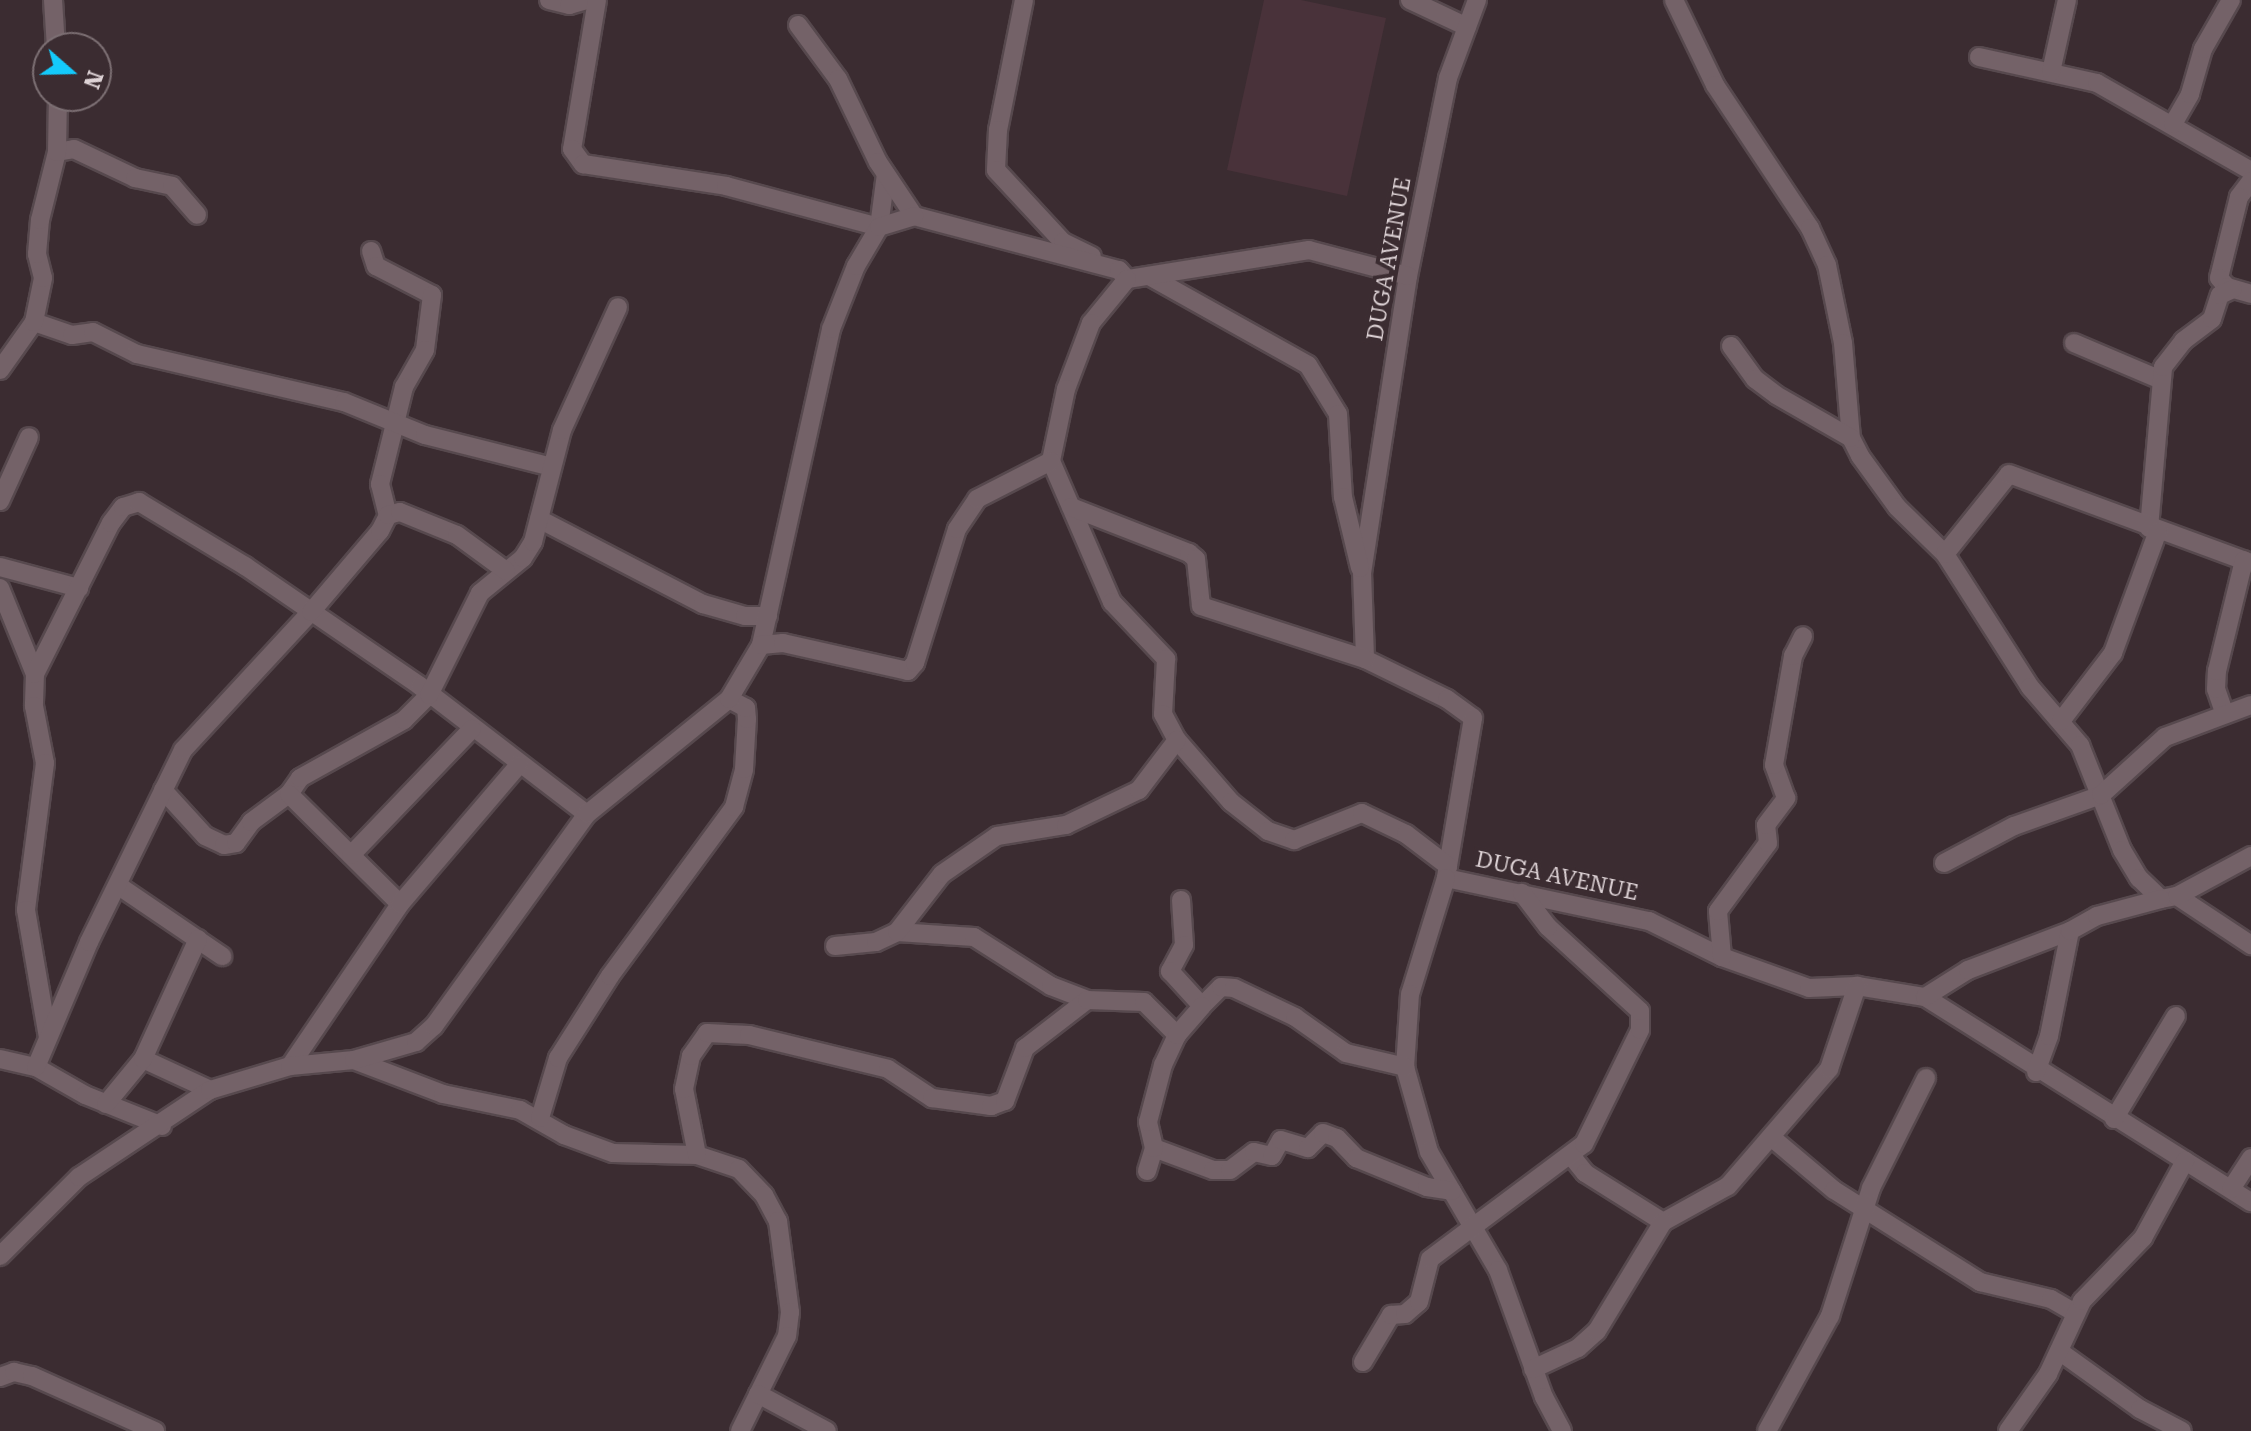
<!DOCTYPE html>
<style>
body{margin:0}
#map{position:relative;width:2251px;height:1431px;overflow:hidden;background:#3b2c31;font-family:"Roboto Serif",serif}
div>[style]{position:absolute}
[style*='--x']{left:calc(var(--x)*1px);top:calc(var(--y)*1px);width:calc(var(--w)*1px);rotate:calc(var(--a)*1deg)}
.built>*{inset:0;background:#49323a}
.roads{filter:drop-shadow(2px 0 #57494e) drop-shadow(-2px 0 #57494e) drop-shadow(0 2px #57494e) drop-shadow(0 -2px #57494e)}
.minor>*{height:18px;margin:-9px;padding:0 9px;transform-origin:9px;border-radius:9px;background:#746268}
span{translate:-50% -50%;white-space:nowrap;text-align:center;line-height:1.15;-webkit-text-stroke:8px #3b2c31;paint-order:stroke}
.street-label{font-size:22px;color:#ded3d6}
.north{position:absolute;left:32px;top:32px;width:80px;height:80px;box-sizing:border-box;background:#3b2c31;border:2px solid #7c6f73;border-radius:50%;rotate:110deg;font-size:22px;font-weight:700;line-height:32px;text-align:center;color:#ded3d6}
.north::after{content:'';display:block;margin:auto;width:28px;height:36px;background:#14cafb;clip-path:polygon(50% 0,100% 100%,50% 72%,0 100%)}
</style>
<div id="map">
<div class="built">
<div style="clip-path:polygon(1264px 0,1301px 0,1386px 18px,1347px 196px,1227px 170px)"></div>
</div>
<div class="roads">
<div class="minor">
<div style="--x:53;--y:0;--w:48;--a:86.4"></div>
<div style="--x:549;--y:0;--w:21;--a:14"></div>
<div style="--x:569;--y:5;--w:18;--a:-16"></div>
<div style="--x:597;--y:0;--w:151;--a:99.5"></div>
<div style="--x:572;--y:149;--w:19;--a:54"></div>
<div style="--x:583;--y:164;--w:145;--a:8.7"></div>
<div style="--x:726;--y:186;--w:158;--a:15"></div>
<div style="--x:879;--y:227;--w:53;--a:-82.5"></div>
<div style="--x:1024;--y:0;--w:133;--a:101.3"></div>
<div style="--x:998;--y:130;--w:40;--a:92.9"></div>
<div style="--x:996;--y:170;--w:98;--a:47.1"></div>
<div style="--x:1063;--y:242;--w:32;--a:26"></div>
<div style="--x:1410;--y:0;--w:63;--a:25.3"></div>
<div style="--x:1477;--y:0;--w:83;--a:110.4"></div>
<div style="--x:1448;--y:78;--w:202;--a:101.4"></div>
<div style="--x:1408;--y:276;--w:300;--a:98.8"></div>
<div style="--x:1362;--y:572;--w:87;--a:88"></div>
<div style="--x:1365;--y:659;--w:91;--a:26"></div>
<div style="--x:1447;--y:699;--w:32;--a:36"></div>
<div style="--x:1473;--y:718;--w:162;--a:99.6"></div>
<div style="--x:1446;--y:878;--w:208;--a:12"></div>
<div style="--x:1649;--y:921;--w:81;--a:26.3"></div>
<div style="--x:1722;--y:957;--w:92;--a:19.6"></div>
<div style="--x:1809;--y:988;--w:48;--a:-2.4"></div>
<div style="--x:1857;--y:986;--w:69;--a:9.2"></div>
<div style="--x:1925;--y:997;--w:385;--a:32.2"></div>
<div style="--x:1674;--y:0;--w:94;--a:64.2"></div>
<div style="--x:1715;--y:85;--w:172;--a:56.4"></div>
<div style="--x:1810;--y:228;--w:41;--a:65.3"></div>
<div style="--x:1827;--y:265;--w:80;--a:78.4"></div>
<div style="--x:1843;--y:343;--w:95;--a:85.2"></div>
<div style="--x:1851;--y:438;--w:20;--a:63"></div>
<div style="--x:1860;--y:456;--w:63;--a:54"></div>
<div style="--x:1897;--y:507;--w:67;--a:44.4"></div>
<div style="--x:1945;--y:554;--w:158;--a:57.4"></div>
<div style="--x:2030;--y:687;--w:77;--a:49.2"></div>
<div style="--x:2080;--y:745;--w:113;--a:68.2"></div>
<div style="--x:2122;--y:850;--w:33;--a:59"></div>
<div style="--x:2139;--y:878;--w:30;--a:44"></div>
<div style="--x:2161;--y:899;--w:16;--a:-11"></div>
<div style="--x:2177;--y:896;--w:89;--a:33.5"></div>
<div style="--x:798;--y:25;--w:67;--a:53.5"></div>
<div style="--x:838;--y:79;--w:92;--a:64.3"></div>
<div style="--x:878;--y:162;--w:65;--a:56.3"></div>
<div style="--x:914;--y:216;--w:212;--a:14.8"></div>
<div style="--x:1119;--y:270;--w:12;--a:48"></div>
<div style="--x:1979;--y:57;--w:121;--a:12.4"></div>
<div style="--x:2097;--y:83;--w:177;--a:29.7"></div>
<div style="--x:2051;--y:72;--w:74;--a:-77.5"></div>
<div style="--x:2173;--y:124;--w:34;--a:-60"></div>
<div style="--x:2190;--y:94;--w:47;--a:-73.9"></div>
<div style="--x:2203;--y:49;--w:56;--a:-60.3"></div>
<div style="--x:57;--y:152;--w:17;--a:-10"></div>
<div style="--x:74;--y:149;--w:68;--a:25.4"></div>
<div style="--x:135;--y:178;--w:38;--a:12"></div>
<div style="--x:172;--y:186;--w:38;--a:49"></div>
<div style="--x:2251;--y:181;--w:20;--a:127"></div>
<div style="--x:2239;--y:197;--w:83;--a:103.9"></div>
<div style="--x:2219;--y:278;--w:12;--a:48"></div>
<div style="--x:2227;--y:287;--w:25;--a:16"></div>
<div style="--x:371;--y:251;--w:16;--a:72"></div>
<div style="--x:376;--y:266;--w:63;--a:27.4"></div>
<div style="--x:432;--y:295;--w:55;--a:97.3"></div>
<div style="--x:425;--y:350;--w:43;--a:119.6"></div>
<div style="--x:404;--y:387;--w:100;--a:103.9"></div>
<div style="--x:380;--y:484;--w:32;--a:76"></div>
<div style="--x:1149;--y:276;--w:182;--a:29.2"></div>
<div style="--x:1308;--y:365;--w:57;--a:58.5"></div>
<div style="--x:1338;--y:414;--w:83;--a:86.6"></div>
<div style="--x:1343;--y:497;--w:73;--a:76.5"></div>
<div style="--x:1408;--y:276;--w:102;--a:-165.3"></div>
<div style="--x:1309;--y:250;--w:184;--a:170.9"></div>
<div style="--x:1127;--y:279;--w:57;--a:129.3"></div>
<div style="--x:1091;--y:323;--w:71;--a:110.7"></div>
<div style="--x:1066;--y:389;--w:74;--a:101.8"></div>
<div style="--x:1051;--y:461;--w:154;--a:66.6"></div>
<div style="--x:1112;--y:602;--w:79;--a:46.5"></div>
<div style="--x:1166;--y:659;--w:55;--a:93.1"></div>
<div style="--x:1163;--y:714;--w:30;--a:62"></div>
<div style="--x:1177;--y:740;--w:82;--a:48.9"></div>
<div style="--x:1231;--y:802;--w:47;--a:38.1"></div>
<div style="--x:1268;--y:831;--w:28;--a:19"></div>
<div style="--x:1294;--y:840;--w:73;--a:-21.7"></div>
<div style="--x:1362;--y:813;--w:49;--a:25.5"></div>
<div style="--x:1406;--y:834;--w:53;--a:37.3"></div>
<div style="--x:34;--y:322;--w:40;--a:18.9"></div>
<div style="--x:72;--y:335;--w:21;--a:-8"></div>
<div style="--x:93;--y:332;--w:49;--a:26.6"></div>
<div style="--x:137;--y:354;--w:212;--a:13.1"></div>
<div style="--x:344;--y:402;--w:87;--a:22.2"></div>
<div style="--x:425;--y:435;--w:131;--a:14.1"></div>
<div style="--x:2074;--y:343;--w:92;--a:23"></div>
<div style="--x:1731;--y:346;--w:41;--a:54"></div>
<div style="--x:1755;--y:379;--w:26;--a:37"></div>
<div style="--x:1776;--y:395;--w:86;--a:29.8"></div>
<div style="--x:0;--y:370;--w:59;--a:-54.7"></div>
<div style="--x:34;--y:322;--w:45;--a:-78.4"></div>
<div style="--x:43;--y:278;--w:25;--a:-104"></div>
<div style="--x:37;--y:254;--w:34;--a:-85"></div>
<div style="--x:40;--y:220;--w:70;--a:-76"></div>
<div style="--x:57;--y:152;--w:56;--a:-89"></div>
<div style="--x:0;--y:501;--w:70;--a:-65.6"></div>
<div style="--x:1071;--y:507;--w:127;--a:21.3"></div>
<div style="--x:1189;--y:553;--w:9;--a:41"></div>
<div style="--x:1196;--y:559;--w:47;--a:83.9"></div>
<div style="--x:1201;--y:606;--w:172;--a:17.9"></div>
<div style="--x:539;--y:519;--w:185;--a:27.4"></div>
<div style="--x:703;--y:604;--w:44;--a:15.9"></div>
<div style="--x:745;--y:616;--w:23;--a:0"></div>
<div style="--x:2149;--y:528;--w:162;--a:-85"></div>
<div style="--x:2163;--y:367;--w:33;--a:-52"></div>
<div style="--x:2183;--y:341;--w:36;--a:-37"></div>
<div style="--x:2212;--y:319;--w:25;--a:-72"></div>
<div style="--x:2220;--y:295;--w:14;--a:-25"></div>
<div style="--x:1945;--y:554;--w:102;--a:-51.3"></div>
<div style="--x:2009;--y:474;--w:258;--a:20.2"></div>
<div style="--x:0;--y:567;--w:82;--a:14.9"></div>
<div style="--x:0;--y:588;--w:93;--a:67.9"></div>
<div style="--x:35;--y:674;--w:32;--a:92"></div>
<div style="--x:34;--y:706;--w:58;--a:79.1"></div>
<div style="--x:45;--y:763;--w:148;--a:97.4"></div>
<div style="--x:26;--y:910;--w:129;--a:80.2"></div>
<div style="--x:761;--y:645;--w:324;--a:-77.5"></div>
<div style="--x:831;--y:329;--w:68;--a:-68.4"></div>
<div style="--x:856;--y:266;--w:45;--a:-59.5"></div>
<div style="--x:879;--y:227;--w:37;--a:-17"></div>
<div style="--x:35;--y:674;--w:169;--a:-63.3"></div>
<div style="--x:111;--y:523;--w:20;--a:-53"></div>
<div style="--x:123;--y:507;--w:17;--a:-17"></div>
<div style="--x:139;--y:502;--w:124;--a:31.1"></div>
<div style="--x:245;--y:566;--w:212;--a:34.4"></div>
<div style="--x:420;--y:686;--w:210;--a:37.5"></div>
<div style="--x:2224;--y:712;--w:24;--a:-109"></div>
<div style="--x:2216;--y:689;--w:18;--a:-87"></div>
<div style="--x:2217;--y:671;--w:114;--a:-76.3"></div>
<div style="--x:2061;--y:721;--w:86;--a:-52.6"></div>
<div style="--x:2113;--y:653;--w:130;--a:-69.8"></div>
<div style="--x:163;--y:790;--w:62;--a:47.6"></div>
<div style="--x:205;--y:836;--w:21;--a:25"></div>
<div style="--x:224;--y:845;--w:12;--a:-9"></div>
<div style="--x:236;--y:843;--w:26;--a:-54"></div>
<div style="--x:251;--y:822;--w:47;--a:-36.4"></div>
<div style="--x:289;--y:794;--w:19;--a:-55"></div>
<div style="--x:300;--y:778;--w:119;--a:-29.1"></div>
<div style="--x:404;--y:720;--w:35;--a:-45"></div>
<div style="--x:429;--y:695;--w:114;--a:-63.4"></div>
<div style="--x:480;--y:593;--w:55;--a:-39.1"></div>
<div style="--x:523;--y:558;--w:19;--a:-58"></div>
<div style="--x:533;--y:542;--w:116;--a:-75.5"></div>
<div style="--x:562;--y:430;--w:135;--a:-65.5"></div>
<div style="--x:289;--y:794;--w:156;--a:44.7"></div>
<div style="--x:351;--y:855;--w:175;--a:-46.2"></div>
<div style="--x:1944;--y:863;--w:79;--a:-27.9"></div>
<div style="--x:2014;--y:826;--w:92;--a:-19.6"></div>
<div style="--x:2101;--y:795;--w:86;--a:-42.2"></div>
<div style="--x:2165;--y:737;--w:92;--a:-20.4"></div>
<div style="--x:1446;--y:878;--w:121;--a:107.2"></div>
<div style="--x:1410;--y:994;--w:73;--a:93.9"></div>
<div style="--x:1405;--y:1067;--w:88;--a:74.2"></div>
<div style="--x:1429;--y:1152;--w:137;--a:59.7"></div>
<div style="--x:1498;--y:1270;--w:135;--a:70.1"></div>
<div style="--x:1544;--y:1397;--w:38;--a:62"></div>
<div style="--x:119;--y:886;--w:125;--a:34.2"></div>
<div style="--x:2177;--y:896;--w:84;--a:-28.4"></div>
<div style="--x:1181;--y:900;--w:45;--a:86.2"></div>
<div style="--x:1184;--y:945;--w:30;--a:118"></div>
<div style="--x:1170;--y:971;--w:47;--a:47.6"></div>
<div style="--x:1202;--y:1006;--w:27;--a:-45"></div>
<div style="--x:1221;--y:987;--w:13;--a:4"></div>
<div style="--x:1234;--y:988;--w:68;--a:25.4"></div>
<div style="--x:1295;--y:1017;--w:62;--a:35.2"></div>
<div style="--x:1346;--y:1053;--w:61;--a:13.3"></div>
<div style="--x:897;--y:932;--w:77;--a:3.7"></div>
<div style="--x:974;--y:937;--w:91;--a:32.5"></div>
<div style="--x:1051;--y:986;--w:39;--a:21"></div>
<div style="--x:835;--y:946;--w:41;--a:-5.6"></div>
<div style="--x:876;--y:942;--w:23;--a:-25"></div>
<div style="--x:897;--y:932;--w:73;--a:-52.2"></div>
<div style="--x:942;--y:874;--w:67;--a:-34.6"></div>
<div style="--x:997;--y:836;--w:70;--a:-9.1"></div>
<div style="--x:1066;--y:825;--w:81;--a:-25.6"></div>
<div style="--x:1139;--y:790;--w:63;--a:-52.8"></div>
<div style="--x:1722;--y:957;--w:46;--a:-95"></div>
<div style="--x:1718;--y:911;--w:84;--a:-53.7"></div>
<div style="--x:1768;--y:843;--w:18;--a:-96"></div>
<div style="--x:1766;--y:825;--w:34;--a:-53"></div>
<div style="--x:1786;--y:798;--w:35;--a:-110"></div>
<div style="--x:1774;--y:765;--w:111;--a:-80.1"></div>
<div style="--x:1793;--y:656;--w:22;--a:-63"></div>
<div style="--x:1925;--y:997;--w:51;--a:-32.1"></div>
<div style="--x:1968;--y:970;--w:109;--a:-20.9"></div>
<div style="--x:0;--y:1059;--w:37;--a:13"></div>
<div style="--x:36;--y:1067;--w:56;--a:29.7"></div>
<div style="--x:85;--y:1095;--w:83;--a:21.9"></div>
<div style="--x:143;--y:1059;--w:74;--a:24.8"></div>
<div style="--x:354;--y:1060;--w:95;--a:20.9"></div>
<div style="--x:443;--y:1094;--w:79;--a:11.7"></div>
<div style="--x:520;--y:1110;--w:51;--a:29.6"></div>
<div style="--x:564;--y:1135;--w:52;--a:20.2"></div>
<div style="--x:613;--y:1153;--w:84;--a:1.4"></div>
<div style="--x:697;--y:1155;--w:44;--a:18.4"></div>
<div style="--x:739;--y:1169;--w:36;--a:46"></div>
<div style="--x:764;--y:1195;--w:30;--a:62"></div>
<div style="--x:778;--y:1221;--w:92;--a:82.5"></div>
<div style="--x:790;--y:1312;--w:24;--a:97"></div>
<div style="--x:787;--y:1336;--w:106;--a:116.3"></div>
<div style="--x:290;--y:1066;--w:196;--a:-55.8"></div>
<div style="--x:400;--y:904;--w:182;--a:-49.5"></div>
<div style="--x:36;--y:1067;--w:136;--a:-67"></div>
<div style="--x:89;--y:942;--w:214;--a:-63.9"></div>
<div style="--x:183;--y:750;--w:188;--a:-47.2"></div>
<div style="--x:311;--y:612;--w:106;--a:-49.6"></div>
<div style="--x:380;--y:531;--w:18;--a:-63"></div>
<div style="--x:388;--y:515;--w:12;--a:-14"></div>
<div style="--x:400;--y:512;--w:61;--a:22"></div>
<div style="--x:457;--y:535;--w:61;--a:36.3"></div>
<div style="--x:2036;--y:1072;--w:38;--a:-70"></div>
<div style="--x:2049;--y:1036;--w:107;--a:-78.7"></div>
<div style="--x:2070;--y:931;--w:31;--a:-29"></div>
<div style="--x:2097;--y:916;--w:66;--a:-14.9"></div>
<div style="--x:106;--y:1104;--w:58;--a:-50.6"></div>
<div style="--x:143;--y:1059;--w:132;--a:-65.4"></div>
<div style="--x:540;--y:1118;--w:63;--a:-73.3"></div>
<div style="--x:558;--y:1058;--w:97;--a:-57.6"></div>
<div style="--x:610;--y:976;--w:210;--a:-53.7"></div>
<div style="--x:734;--y:807;--w:39;--a:-75"></div>
<div style="--x:744;--y:769;--w:50;--a:-86.6"></div>
<div style="--x:747;--y:719;--w:11;--a:-95"></div>
<div style="--x:746;--y:708;--w:19;--a:-152"></div>
<div style="--x:2114;--y:1119;--w:120;--a:-59"></div>
<div style="--x:1771;--y:1137;--w:82;--a:40.1"></div>
<div style="--x:1834;--y:1190;--w:173;--a:32.2"></div>
<div style="--x:1980;--y:1282;--w:73;--a:13.5"></div>
<div style="--x:2051;--y:1299;--w:28;--a:30"></div>
<div style="--x:1154;--y:1148;--w:63;--a:20.4"></div>
<div style="--x:1213;--y:1170;--w:17;--a:0"></div>
<div style="--x:1230;--y:1170;--w:30;--a:-37"></div>
<div style="--x:1254;--y:1152;--w:18;--a:13"></div>
<div style="--x:1272;--y:1156;--w:18;--a:-61"></div>
<div style="--x:1281;--y:1140;--w:28;--a:17"></div>
<div style="--x:1308;--y:1148;--w:21;--a:-45"></div>
<div style="--x:1323;--y:1133;--w:15;--a:20"></div>
<div style="--x:1337;--y:1138;--w:28;--a:46"></div>
<div style="--x:1356;--y:1158;--w:77;--a:22.2"></div>
<div style="--x:1427;--y:1187;--w:25;--a:9"></div>
<div style="--x:697;--y:1155;--w:67;--a:-101.1"></div>
<div style="--x:684;--y:1089;--w:34;--a:-78"></div>
<div style="--x:691;--y:1056;--w:28;--a:-55"></div>
<div style="--x:707;--y:1033;--w:42;--a:2.7"></div>
<div style="--x:749;--y:1035;--w:143;--a:13.7"></div>
<div style="--x:888;--y:1069;--w:53;--a:33.4"></div>
<div style="--x:932;--y:1098;--w:60;--a:7.7"></div>
<div style="--x:991;--y:1106;--w:15;--a:-20"></div>
<div style="--x:1005;--y:1101;--w:57;--a:-69.3"></div>
<div style="--x:1025;--y:1048;--w:78;--a:-37.7"></div>
<div style="--x:1087;--y:1000;--w:57;--a:2"></div>
<div style="--x:1144;--y:1002;--w:47;--a:45"></div>
<div style="--x:1573;--y:1158;--w:19;--a:51"></div>
<div style="--x:1585;--y:1173;--w:92;--a:32.1"></div>
<div style="--x:1663;--y:1222;--w:74;--a:-29"></div>
<div style="--x:1728;--y:1186;--w:155;--a:-49.2"></div>
<div style="--x:1829;--y:1069;--w:88;--a:-71.4"></div>
<div style="--x:1147;--y:1171;--w:24;--a:-73"></div>
<div style="--x:1154;--y:1148;--w:27;--a:-103"></div>
<div style="--x:1148;--y:1122;--w:59;--a:-75.3"></div>
<div style="--x:1163;--y:1065;--w:33;--a:-65"></div>
<div style="--x:1177;--y:1035;--w:38;--a:-49"></div>
<div style="--x:2231;--y:1189;--w:37;--a:-57"></div>
<div style="--x:0;--y:1256;--w:112;--a:-45"></div>
<div style="--x:79;--y:1177;--w:157;--a:-33.6"></div>
<div style="--x:210;--y:1090;--w:84;--a:-16.7"></div>
<div style="--x:290;--y:1066;--w:64;--a:-5.4"></div>
<div style="--x:354;--y:1060;--w:65;--a:-16.2"></div>
<div style="--x:416;--y:1042;--w:24;--a:-42"></div>
<div style="--x:434;--y:1026;--w:261;--a:-54.2"></div>
<div style="--x:587;--y:814;--w:183;--a:-39"></div>
<div style="--x:729;--y:699;--w:63;--a:-59.3"></div>
<div style="--x:761;--y:645;--w:22;--a:-5"></div>
<div style="--x:783;--y:643;--w:128;--a:12.6"></div>
<div style="--x:908;--y:671;--w:11;--a:-49"></div>
<div style="--x:915;--y:663;--w:140;--a:-72.6"></div>
<div style="--x:957;--y:529;--w:36;--a:-56"></div>
<div style="--x:977;--y:499;--w:83;--a:-27.2"></div>
<div style="--x:2059;--y:1351;--w:100;--a:35.6"></div>
<div style="--x:2140;--y:1409;--w:47;--a:27.6"></div>
<div style="--x:1363;--y:1362;--w:55;--a:-59.2"></div>
<div style="--x:1391;--y:1315;--w:14;--a:-4"></div>
<div style="--x:1405;--y:1314;--w:18;--a:-41"></div>
<div style="--x:1419;--y:1302;--w:44;--a:-75.7"></div>
<div style="--x:1430;--y:1259;--w:192;--a:-36.8"></div>
<div style="--x:1584;--y:1144;--w:127;--a:-63.8"></div>
<div style="--x:1640;--y:1030;--w:19;--a:-90"></div>
<div style="--x:1640;--y:1011;--w:125;--a:-137.6"></div>
<div style="--x:1548;--y:927;--w:43;--a:-127.4"></div>
<div style="--x:1533;--y:1369;--w:50;--a:-25"></div>
<div style="--x:1578;--y:1348;--w:25;--a:-42"></div>
<div style="--x:1597;--y:1331;--w:127;--a:-58.8"></div>
<div style="--x:0;--y:1377;--w:15;--a:-20"></div>
<div style="--x:14;--y:1372;--w:18;--a:13"></div>
<div style="--x:32;--y:1376;--w:135;--a:24.1"></div>
<div style="--x:758;--y:1394;--w:78;--a:28.2"></div>
<div style="--x:1767;--y:1431;--w:131;--a:-61.3"></div>
<div style="--x:1830;--y:1316;--w:134;--a:-72.2"></div>
<div style="--x:1871;--y:1188;--w:123;--a:-63.4"></div>
<div style="--x:2008;--y:1431;--w:70;--a:-54.9"></div>
<div style="--x:2048;--y:1374;--w:81;--a:-65"></div>
<div style="--x:2082;--y:1301;--w:88;--a:-45.9"></div>
<div style="--x:2143;--y:1238;--w:88;--a:-61.4"></div>
</div>
</div>
<div class="street-label">
<span style="left:1389px;top:259px;rotate:-80deg">DUGA AVENUE</span>
<span style="left:1557px;top:876px;rotate:12deg">DUGA AVENUE</span>
</div>
<div class="north">N</div>
</div>
